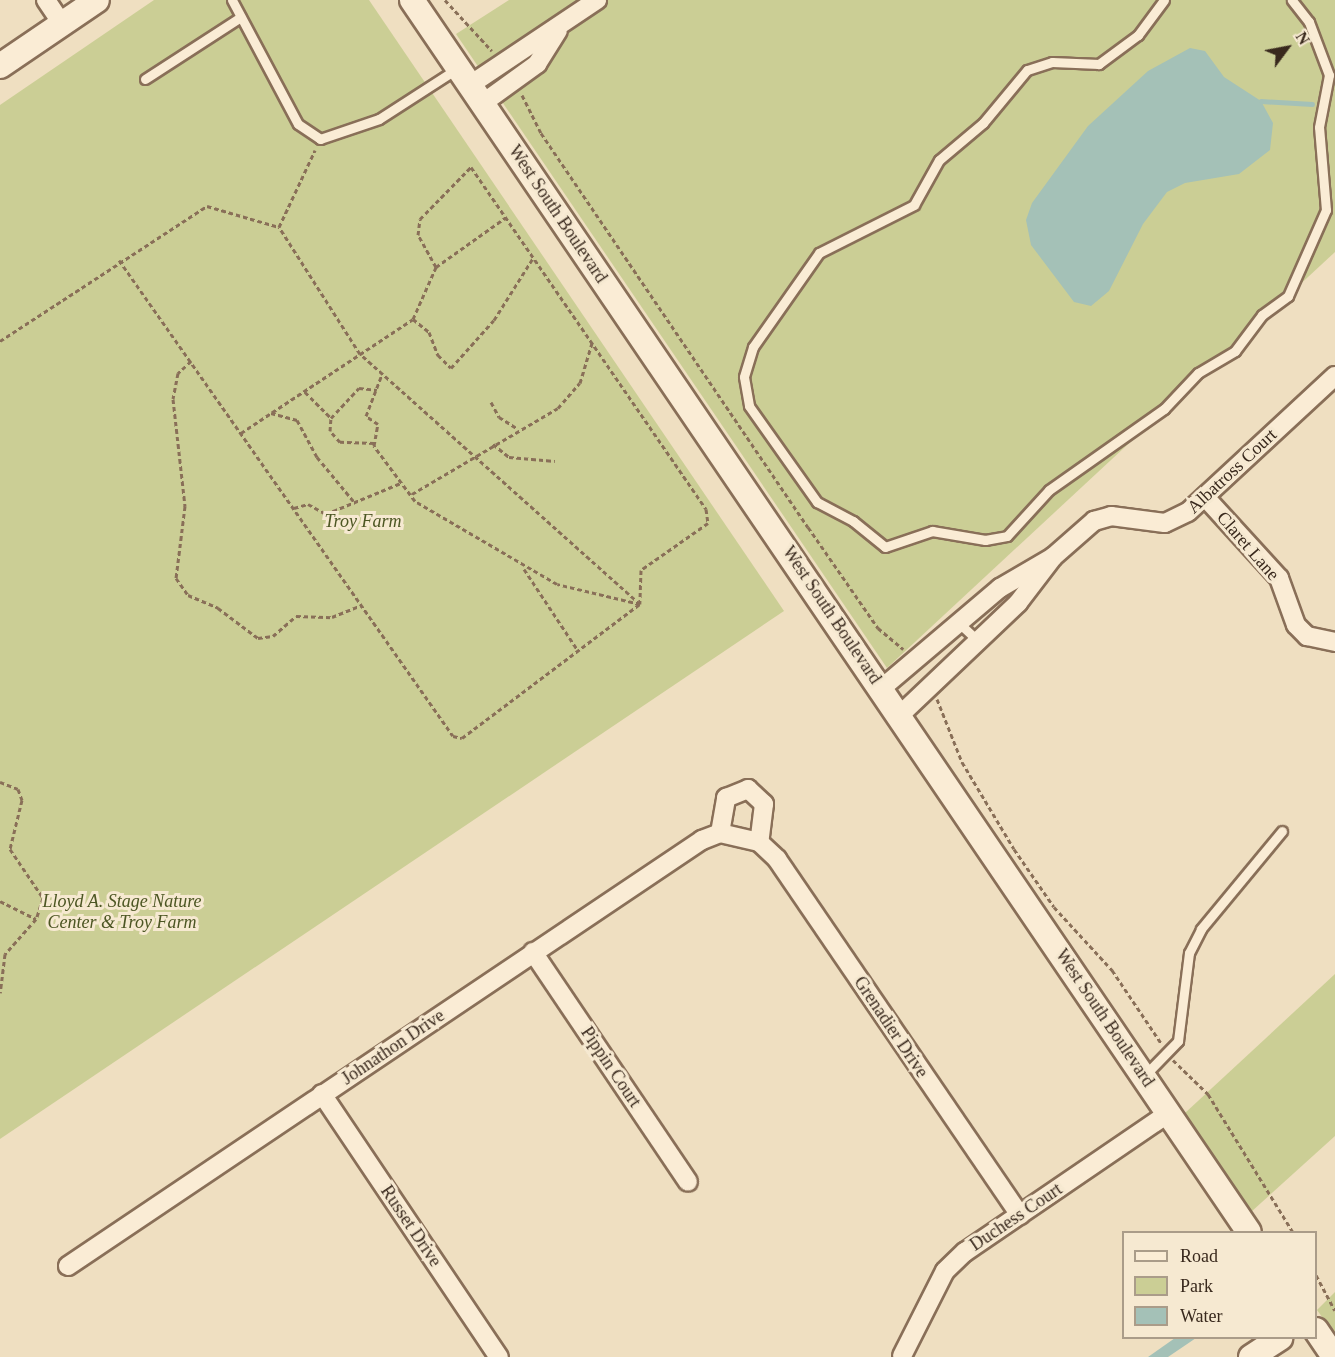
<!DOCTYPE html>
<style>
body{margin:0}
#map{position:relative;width:1335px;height:1357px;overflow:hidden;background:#efdfc1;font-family:"Times New Roman",serif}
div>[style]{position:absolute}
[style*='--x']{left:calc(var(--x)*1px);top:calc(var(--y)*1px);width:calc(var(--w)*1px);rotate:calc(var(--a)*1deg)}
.green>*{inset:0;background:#cbce95}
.water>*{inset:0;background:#a4c1b7}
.stream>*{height:4.5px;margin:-2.25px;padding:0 2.25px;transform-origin:2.25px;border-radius:2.25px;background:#a4c1b7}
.path>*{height:3px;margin-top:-1.5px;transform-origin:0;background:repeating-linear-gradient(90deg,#896f58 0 4.5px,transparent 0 7.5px)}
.roads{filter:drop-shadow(2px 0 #896f58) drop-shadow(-2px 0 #896f58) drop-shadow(0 2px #896f58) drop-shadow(0 -2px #896f58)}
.lane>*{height:9px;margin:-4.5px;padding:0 4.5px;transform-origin:4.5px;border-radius:4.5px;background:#faecd5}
.street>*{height:18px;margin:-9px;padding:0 9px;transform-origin:9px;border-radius:9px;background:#faecd5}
.secondary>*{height:24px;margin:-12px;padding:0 12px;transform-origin:12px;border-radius:12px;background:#faecd5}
span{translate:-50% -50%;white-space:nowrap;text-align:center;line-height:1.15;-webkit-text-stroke:6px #f6e9d1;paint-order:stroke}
.street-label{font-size:18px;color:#39291d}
.park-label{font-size:18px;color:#4c5623;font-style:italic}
.legend{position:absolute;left:1122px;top:1231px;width:195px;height:108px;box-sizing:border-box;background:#f6e9d1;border:2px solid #aa9c89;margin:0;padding:8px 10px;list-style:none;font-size:18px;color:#39291d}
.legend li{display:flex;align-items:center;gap:12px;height:30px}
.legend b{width:30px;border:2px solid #aa9c89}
.north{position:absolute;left:1257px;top:18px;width:60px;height:60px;-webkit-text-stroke:4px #f6e9d1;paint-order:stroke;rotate:58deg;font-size:16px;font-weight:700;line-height:24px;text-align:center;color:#39291d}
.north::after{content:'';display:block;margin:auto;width:21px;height:27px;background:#39291d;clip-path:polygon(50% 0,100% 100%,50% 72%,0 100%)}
</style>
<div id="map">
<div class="green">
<div style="clip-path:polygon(154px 0,369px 0,784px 611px,0 1139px,0 105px)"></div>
<div style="clip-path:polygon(509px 0,1335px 0,1335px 252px,887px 668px,456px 34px)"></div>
<div style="clip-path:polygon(1335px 974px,1335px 1136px,1251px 1212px,1185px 1113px)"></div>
<div style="clip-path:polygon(1335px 1292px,1335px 1335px,1317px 1310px)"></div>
</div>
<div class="water">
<div style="clip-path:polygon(1190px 48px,1205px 51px,1224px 77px,1261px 101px,1273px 123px,1270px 150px,1239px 174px,1185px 183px,1167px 192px,1143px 224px,1109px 291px,1091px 306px,1074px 302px,1031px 245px,1026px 220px,1032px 203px,1088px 126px,1148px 71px)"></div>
<div style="clip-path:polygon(1175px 1338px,1196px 1338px,1168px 1357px,1148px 1357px)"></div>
</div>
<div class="stream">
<div style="--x:1261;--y:101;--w:51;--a:3.4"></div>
</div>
<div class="path">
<div style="--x:445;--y:0;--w:69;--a:47.3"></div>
<div style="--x:522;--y:95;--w:42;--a:63.4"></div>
<div style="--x:541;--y:133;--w:476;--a:55.9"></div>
<div style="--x:808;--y:527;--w:123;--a:55.3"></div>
<div style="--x:878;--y:628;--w:33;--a:40"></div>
<div style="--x:119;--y:260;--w:581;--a:54.94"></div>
<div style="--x:453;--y:736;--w:9;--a:13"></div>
<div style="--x:462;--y:738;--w:223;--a:-37"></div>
<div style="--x:640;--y:604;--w:375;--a:-138.2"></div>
<div style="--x:360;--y:354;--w:151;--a:-122.5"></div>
<div style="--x:279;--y:227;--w:85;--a:-64.9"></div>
<div style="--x:436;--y:267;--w:85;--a:-35.4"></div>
<div style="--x:413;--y:319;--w:21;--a:39"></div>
<div style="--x:429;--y:332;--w:25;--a:69"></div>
<div style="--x:438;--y:355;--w:18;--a:45"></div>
<div style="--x:451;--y:368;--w:64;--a:-48.1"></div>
<div style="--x:494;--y:320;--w:73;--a:-57.8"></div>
<div style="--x:0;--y:341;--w:247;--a:-33.1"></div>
<div style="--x:207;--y:206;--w:75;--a:16.3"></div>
<div style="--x:191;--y:361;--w:18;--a:137"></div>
<div style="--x:178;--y:373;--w:26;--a:101"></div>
<div style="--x:173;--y:399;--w:108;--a:83.6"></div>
<div style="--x:185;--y:506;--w:73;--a:97.1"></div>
<div style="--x:176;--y:578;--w:21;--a:55"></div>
<div style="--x:188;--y:595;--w:33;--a:23"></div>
<div style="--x:218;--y:608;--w:50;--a:36.9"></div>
<div style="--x:258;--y:638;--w:15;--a:-8"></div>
<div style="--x:273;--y:636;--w:30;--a:-41"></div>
<div style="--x:296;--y:616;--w:36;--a:2"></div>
<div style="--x:332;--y:617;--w:31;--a:-22"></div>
<div style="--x:305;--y:392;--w:37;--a:45"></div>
<div style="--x:491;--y:402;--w:17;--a:62"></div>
<div style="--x:499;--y:417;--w:22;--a:32"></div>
<div style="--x:271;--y:413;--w:27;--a:15"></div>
<div style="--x:297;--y:420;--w:42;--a:61.6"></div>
<div style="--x:317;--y:457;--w:60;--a:50.4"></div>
<div style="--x:241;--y:433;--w:206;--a:-33.5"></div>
<div style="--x:413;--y:319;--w:57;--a:-66.1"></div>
<div style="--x:436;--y:267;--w:37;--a:-119"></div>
<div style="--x:418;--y:235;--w:16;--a:-83"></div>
<div style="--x:420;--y:219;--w:73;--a:-45.6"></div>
<div style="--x:471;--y:167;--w:415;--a:55.5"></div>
<div style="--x:706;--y:509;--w:14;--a:82"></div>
<div style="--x:708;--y:523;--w:82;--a:145"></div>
<div style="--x:641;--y:570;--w:34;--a:92"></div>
<div style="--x:640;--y:604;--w:85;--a:-166.5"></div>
<div style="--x:557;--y:584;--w:164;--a:-149.7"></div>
<div style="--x:415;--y:501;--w:69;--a:-126.7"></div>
<div style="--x:374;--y:446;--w:22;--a:-80"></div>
<div style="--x:378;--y:424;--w:14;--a:-146"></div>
<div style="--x:366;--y:416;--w:45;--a:-69.1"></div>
<div style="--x:374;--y:443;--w:34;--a:-178"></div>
<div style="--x:340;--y:442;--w:15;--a:-132"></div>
<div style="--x:330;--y:431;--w:13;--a:-86"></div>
<div style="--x:331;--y:418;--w:41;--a:-47"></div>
<div style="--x:359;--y:388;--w:18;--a:6"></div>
<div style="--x:493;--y:444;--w:21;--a:39"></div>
<div style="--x:509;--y:457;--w:46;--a:5"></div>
<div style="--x:412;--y:494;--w:169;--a:-30.5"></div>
<div style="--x:558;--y:408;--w:33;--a:-49"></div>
<div style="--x:580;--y:383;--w:42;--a:-73.3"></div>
<div style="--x:294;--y:508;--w:15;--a:-16"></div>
<div style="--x:308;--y:504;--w:21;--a:29"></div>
<div style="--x:326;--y:514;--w:81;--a:-22.5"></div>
<div style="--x:524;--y:569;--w:96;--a:56.5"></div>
<div style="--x:937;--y:699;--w:68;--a:68.4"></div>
<div style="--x:962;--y:762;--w:101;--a:59.1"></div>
<div style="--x:1014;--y:849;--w:70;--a:55.4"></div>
<div style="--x:1054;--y:907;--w:86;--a:47.4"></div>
<div style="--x:1112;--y:970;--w:88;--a:56.1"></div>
<div style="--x:0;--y:782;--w:19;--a:21"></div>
<div style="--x:18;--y:789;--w:12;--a:70"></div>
<div style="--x:22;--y:800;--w:50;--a:103.8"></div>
<div style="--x:10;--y:849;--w:59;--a:56"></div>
<div style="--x:43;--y:898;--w:22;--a:108"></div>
<div style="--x:36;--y:919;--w:47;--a:131.5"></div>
<div style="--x:5;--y:954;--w:39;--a:97"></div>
<div style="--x:0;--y:901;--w:40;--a:26.6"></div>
<div style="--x:1173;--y:1060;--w:49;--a:44.2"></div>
<div style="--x:1208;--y:1094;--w:162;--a:58.4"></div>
<div style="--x:1316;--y:1275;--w:40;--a:62"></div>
</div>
<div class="roads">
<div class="lane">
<div style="--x:232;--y:0;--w:140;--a:62"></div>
<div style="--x:298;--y:124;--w:27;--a:34"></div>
<div style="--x:320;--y:139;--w:62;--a:-18.7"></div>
<div style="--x:379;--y:119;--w:94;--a:-32.8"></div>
<div style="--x:1164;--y:0;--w:44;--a:126.6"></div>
<div style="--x:1138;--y:35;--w:49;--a:143.4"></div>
<div style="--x:1099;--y:64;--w:47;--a:-177.6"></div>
<div style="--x:1052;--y:62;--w:26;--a:162"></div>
<div style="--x:1027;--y:70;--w:69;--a:129.7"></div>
<div style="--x:983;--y:123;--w:57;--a:139.9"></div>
<div style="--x:939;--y:160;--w:51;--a:119.1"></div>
<div style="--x:914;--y:205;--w:106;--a:153.2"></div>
<div style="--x:819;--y:253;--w:115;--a:125.1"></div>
<div style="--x:753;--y:347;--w:31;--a:107"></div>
<div style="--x:744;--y:377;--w:29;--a:80"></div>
<div style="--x:749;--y:406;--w:118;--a:54.7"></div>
<div style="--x:817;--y:502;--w:41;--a:27.8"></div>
<div style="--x:853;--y:521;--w:41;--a:39.1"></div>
<div style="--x:885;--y:547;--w:50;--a:-18.8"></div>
<div style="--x:932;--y:531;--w:54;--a:9.6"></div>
<div style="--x:985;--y:540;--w:22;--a:-10"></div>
<div style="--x:1007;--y:536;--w:62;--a:-47.6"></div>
<div style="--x:1049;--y:490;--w:141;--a:-35.2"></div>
<div style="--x:1164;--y:409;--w:50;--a:-46.6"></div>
<div style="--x:1198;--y:373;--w:43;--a:-30.7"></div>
<div style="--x:1235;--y:351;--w:45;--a:-53.1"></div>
<div style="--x:1262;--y:315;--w:32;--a:-36"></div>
<div style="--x:1288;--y:296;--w:94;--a:-66.2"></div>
<div style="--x:1326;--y:210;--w:83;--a:-94.8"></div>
<div style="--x:1319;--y:127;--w:53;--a:-79.1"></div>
<div style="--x:1329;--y:75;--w:57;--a:-110.7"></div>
<div style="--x:1309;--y:22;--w:28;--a:-128"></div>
<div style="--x:145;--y:79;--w:114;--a:-32.9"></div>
<div style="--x:960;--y:624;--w:23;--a:43"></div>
<div style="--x:1144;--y:1076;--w:49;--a:-45.8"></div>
<div style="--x:1178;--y:1041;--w:89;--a:-82.9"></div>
<div style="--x:1189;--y:953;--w:27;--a:-63"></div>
<div style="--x:1201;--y:929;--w:127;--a:-50.4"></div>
</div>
<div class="street">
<div style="--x:46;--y:0;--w:29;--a:56"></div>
<div style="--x:470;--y:85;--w:153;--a:-33.8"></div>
<div style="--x:483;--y:103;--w:67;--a:-35.8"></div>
<div style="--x:537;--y:64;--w:39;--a:-58"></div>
<div style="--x:1205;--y:497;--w:110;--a:47.6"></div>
<div style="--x:1279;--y:578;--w:50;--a:70.1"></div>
<div style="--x:1296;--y:625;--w:16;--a:45"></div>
<div style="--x:1307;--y:636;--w:29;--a:12"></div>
<div style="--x:1053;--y:557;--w:55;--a:-41.3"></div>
<div style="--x:1094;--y:521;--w:18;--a:-16"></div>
<div style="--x:1111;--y:516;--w:54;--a:7.4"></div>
<div style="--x:1165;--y:523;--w:25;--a:-26"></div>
<div style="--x:1188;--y:512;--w:200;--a:-42.8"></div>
<div style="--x:882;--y:688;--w:155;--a:-40.3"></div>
<div style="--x:1000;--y:588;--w:61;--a:-30.3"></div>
<div style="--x:1053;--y:557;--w:58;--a:127.3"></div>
<div style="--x:1018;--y:603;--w:163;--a:136.5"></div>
<div style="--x:720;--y:833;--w:36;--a:-80"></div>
<div style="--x:726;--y:798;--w:24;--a:-22"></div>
<div style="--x:748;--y:789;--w:22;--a:43"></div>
<div style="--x:764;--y:804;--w:38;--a:97"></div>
<div style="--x:533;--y:952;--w:277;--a:56"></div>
<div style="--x:322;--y:1094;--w:317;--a:56.1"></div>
<div style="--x:68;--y:1266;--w:764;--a:-33.9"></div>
<div style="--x:702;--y:840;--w:19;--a:-21"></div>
<div style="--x:720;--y:833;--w:40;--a:13"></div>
<div style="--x:759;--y:842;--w:25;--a:43"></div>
<div style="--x:777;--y:859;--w:431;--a:55.7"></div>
<div style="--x:902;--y:1356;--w:95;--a:-63.2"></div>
<div style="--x:945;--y:1271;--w:28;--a:-44"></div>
<div style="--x:965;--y:1252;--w:247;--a:-34.3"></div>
</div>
<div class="secondary">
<div style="--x:412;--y:0;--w:1489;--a:55.81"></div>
<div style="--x:0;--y:66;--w:117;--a:-34.2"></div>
<div style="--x:1316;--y:1330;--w:32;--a:56"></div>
<div style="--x:1251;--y:1357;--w:35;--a:-33"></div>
</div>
</div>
<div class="street-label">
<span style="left:558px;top:214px;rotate:56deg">West South Boulevard</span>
<span style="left:1232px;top:471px;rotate:-43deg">Albatross Court</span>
<span style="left:1248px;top:546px;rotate:49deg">Claret Lane</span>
<span style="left:832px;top:615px;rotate:56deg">West South Boulevard</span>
<span style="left:1105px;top:1018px;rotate:56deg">West South Boulevard</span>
<span style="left:891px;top:1027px;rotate:56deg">Grenadier Drive</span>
<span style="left:393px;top:1047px;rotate:-34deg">Johnathon Drive</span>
<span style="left:611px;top:1067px;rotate:56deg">Pippin Court</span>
<span style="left:1016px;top:1217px;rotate:-34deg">Duchess Court</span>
<span style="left:411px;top:1226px;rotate:56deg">Russet Drive</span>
</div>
<div class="park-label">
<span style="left:363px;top:521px">Troy Farm</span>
<span style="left:122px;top:912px">Lloyd A. Stage Nature<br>Center &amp; Troy Farm</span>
</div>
<ul class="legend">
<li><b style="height:8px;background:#faecd5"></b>Road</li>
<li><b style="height:16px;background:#cbce95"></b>Park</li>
<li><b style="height:16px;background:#a4c1b7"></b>Water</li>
</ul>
<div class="north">N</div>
</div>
